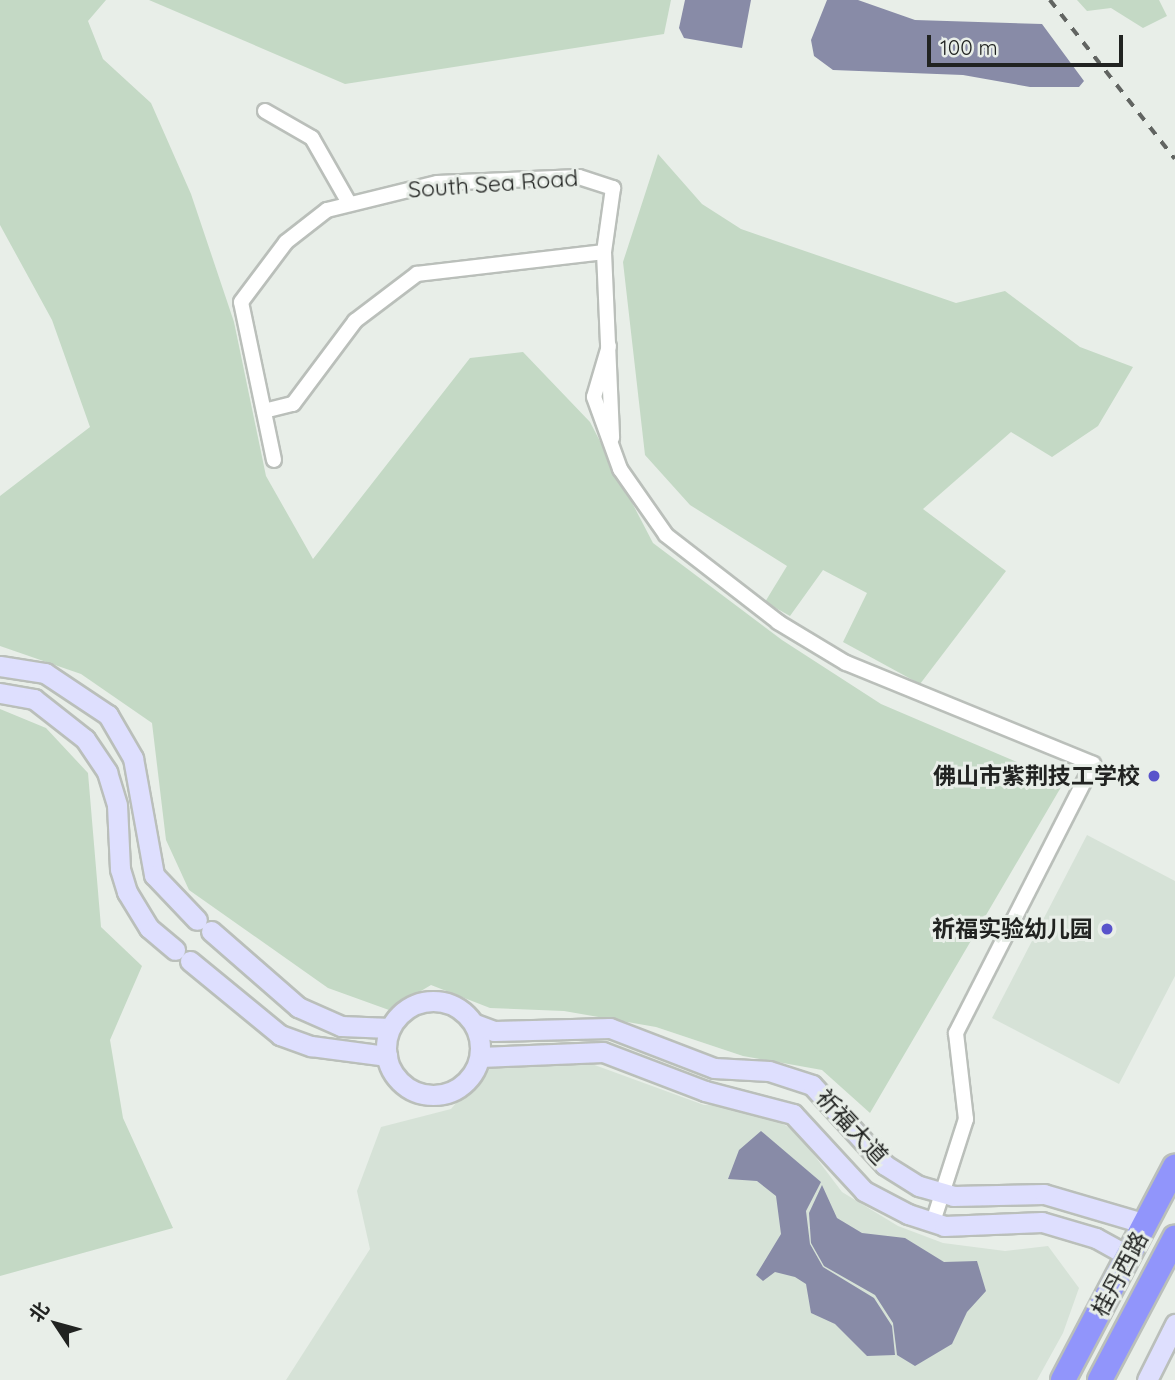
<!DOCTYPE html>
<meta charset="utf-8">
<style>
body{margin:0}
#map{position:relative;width:1175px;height:1380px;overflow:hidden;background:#e8eee8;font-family:Quicksand,"Noto Sans SC",sans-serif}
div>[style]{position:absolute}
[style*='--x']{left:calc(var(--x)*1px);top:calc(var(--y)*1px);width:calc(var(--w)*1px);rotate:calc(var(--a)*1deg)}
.built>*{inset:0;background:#d6e2d7}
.green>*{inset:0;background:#c4d9c5}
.water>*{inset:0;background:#888ba7}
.roads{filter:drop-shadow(2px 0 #babfba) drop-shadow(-2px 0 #babfba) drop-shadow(0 2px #babfba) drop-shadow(0 -2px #babfba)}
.street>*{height:14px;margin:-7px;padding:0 7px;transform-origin:7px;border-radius:7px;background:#fff}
.secondary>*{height:19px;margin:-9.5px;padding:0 9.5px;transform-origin:9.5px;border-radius:9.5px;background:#dedffe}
.secondary>.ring{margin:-9.5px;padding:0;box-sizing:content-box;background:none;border:19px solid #dedffe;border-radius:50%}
.highway>*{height:24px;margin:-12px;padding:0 12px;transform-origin:12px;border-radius:12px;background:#9195fb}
.rail>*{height:3.5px;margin-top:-1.75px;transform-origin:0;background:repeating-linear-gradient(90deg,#616461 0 9px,transparent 0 18px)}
.dots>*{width:19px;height:19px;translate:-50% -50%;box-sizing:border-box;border:4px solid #e8eee8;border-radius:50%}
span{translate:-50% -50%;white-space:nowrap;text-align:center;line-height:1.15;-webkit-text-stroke:6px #e8eee8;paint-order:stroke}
.street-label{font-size:23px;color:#212321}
.poi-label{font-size:23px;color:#212321;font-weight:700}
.right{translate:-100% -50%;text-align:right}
.north{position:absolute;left:21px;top:1289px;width:70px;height:70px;-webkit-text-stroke:5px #e8eee8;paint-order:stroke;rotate:306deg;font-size:19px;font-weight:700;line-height:28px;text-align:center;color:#212321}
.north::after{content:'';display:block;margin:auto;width:24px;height:32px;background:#212321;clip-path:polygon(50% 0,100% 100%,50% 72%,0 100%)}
.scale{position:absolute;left:927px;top:35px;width:196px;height:32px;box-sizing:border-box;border:4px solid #212321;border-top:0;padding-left:9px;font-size:21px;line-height:24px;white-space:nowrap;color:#212321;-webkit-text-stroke:5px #e8eee8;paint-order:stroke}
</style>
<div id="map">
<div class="built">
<div style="clip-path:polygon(1087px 835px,1175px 881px,1175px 976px,1119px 1084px,992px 1018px)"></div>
<div style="clip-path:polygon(496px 1055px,570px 1056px,704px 1105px,748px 1106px,796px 1131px,842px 1192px,898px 1226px,943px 1243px,1005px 1251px,1048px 1246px,1079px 1288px,1063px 1333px,1037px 1380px,286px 1380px,370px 1249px,357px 1191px,381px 1127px,451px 1109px)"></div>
</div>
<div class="green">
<div style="clip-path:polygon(0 0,106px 0,88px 21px,103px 59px,151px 103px,191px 194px,234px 322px,266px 476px,313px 559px,470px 358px,523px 352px,590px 422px,653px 543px,782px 640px,881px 704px,1064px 782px,870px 1113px,822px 1070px,743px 1056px,656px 1027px,564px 1011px,490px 1008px,431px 985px,389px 1010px,328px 988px,189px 890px,166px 840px,152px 723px,81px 674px,0 646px,0 496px,90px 427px,52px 320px,0 225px)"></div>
<div style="clip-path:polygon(149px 0,671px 0,664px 34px,345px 84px)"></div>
<div style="clip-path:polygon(1077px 0,1159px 0,1167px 16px,1143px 28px,1111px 8px,1087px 11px)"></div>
<div style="clip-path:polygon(658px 154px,702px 204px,741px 229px,956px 303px,1005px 291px,1080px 347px,1133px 367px,1098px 426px,1052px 457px,1011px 432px,923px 509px,1006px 571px,920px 684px,843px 642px,867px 593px,823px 570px,790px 616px,765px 602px,787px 566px,690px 505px,645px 455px,623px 262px)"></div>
<div style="clip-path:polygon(0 709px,46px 728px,88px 773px,101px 927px,142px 966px,110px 1040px,123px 1118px,173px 1228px,0 1276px)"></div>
</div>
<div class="water">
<div style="clip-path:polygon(685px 0,751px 0,742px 48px,684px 38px,679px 28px)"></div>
<div style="clip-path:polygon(827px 0,858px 0,915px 20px,1042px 24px,1084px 81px,1079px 87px,1030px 87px,963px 75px,833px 70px,814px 56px,811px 40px)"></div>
<div style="clip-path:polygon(761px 1131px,821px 1182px,806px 1211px,810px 1244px,823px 1267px,874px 1298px,892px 1326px,895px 1355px,867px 1356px,835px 1324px,811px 1313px,806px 1284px,795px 1277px,775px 1272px,763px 1281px,756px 1275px,781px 1234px,776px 1196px,757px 1181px,728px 1179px,739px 1150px)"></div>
<div style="clip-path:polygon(822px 1185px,837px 1218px,862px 1233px,905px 1238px,944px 1262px,977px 1261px,986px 1291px,967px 1312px,952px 1344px,915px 1366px,897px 1355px,893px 1323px,875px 1295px,824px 1266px,811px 1243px,809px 1213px)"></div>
</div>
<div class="roads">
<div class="street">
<div style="--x:265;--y:111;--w:54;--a:29.9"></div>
<div style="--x:312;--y:138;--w:73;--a:60.3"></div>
<div style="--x:609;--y:346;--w:53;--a:106.4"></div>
<div style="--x:594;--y:397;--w:77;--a:70.1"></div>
<div style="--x:620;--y:469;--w:80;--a:55.1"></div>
<div style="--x:666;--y:535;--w:142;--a:37.8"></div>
<div style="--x:778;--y:622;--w:79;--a:31.1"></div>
<div style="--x:846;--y:663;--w:267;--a:22.2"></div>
<div style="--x:1093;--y:764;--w:302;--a:117"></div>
<div style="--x:956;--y:1033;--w:87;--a:83.4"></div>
<div style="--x:966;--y:1119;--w:108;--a:107.8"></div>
<div style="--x:264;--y:411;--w:30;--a:-14"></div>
<div style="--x:293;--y:404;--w:104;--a:-53.2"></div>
<div style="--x:355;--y:321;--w:78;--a:-37.2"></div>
<div style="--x:417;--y:274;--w:188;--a:-6.7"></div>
<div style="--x:274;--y:460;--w:161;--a:-101.8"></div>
<div style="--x:241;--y:302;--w:75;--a:-53.1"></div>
<div style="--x:286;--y:242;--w:52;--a:-38"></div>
<div style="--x:327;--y:210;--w:113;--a:-13.8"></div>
<div style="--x:437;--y:183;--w:142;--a:-2.4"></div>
<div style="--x:579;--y:177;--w:36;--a:18"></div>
<div style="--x:613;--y:188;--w:65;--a:98"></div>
<div style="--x:604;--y:252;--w:186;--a:87.5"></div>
</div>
<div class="secondary">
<div style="--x:0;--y:666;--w:46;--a:8.8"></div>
<div style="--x:45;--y:673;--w:76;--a:33.7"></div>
<div style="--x:108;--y:715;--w:50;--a:59.8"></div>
<div style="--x:133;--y:758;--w:119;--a:79.8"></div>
<div style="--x:154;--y:875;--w:62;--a:46.3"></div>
<div style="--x:0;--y:693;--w:35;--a:10"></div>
<div style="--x:34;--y:699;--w:65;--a:38.1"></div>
<div style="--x:85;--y:739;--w:40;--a:56"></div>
<div style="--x:107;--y:772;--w:34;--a:73"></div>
<div style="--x:117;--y:805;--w:64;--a:87.3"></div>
<div style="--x:120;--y:869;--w:24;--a:73"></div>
<div style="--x:127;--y:892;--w:42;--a:58.6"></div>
<div style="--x:149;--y:928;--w:34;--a:40"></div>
<div style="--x:211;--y:931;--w:116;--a:41.1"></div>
<div style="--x:298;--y:1007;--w:47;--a:23.8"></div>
<div style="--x:341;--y:1026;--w:49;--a:2.3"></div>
<div style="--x:190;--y:961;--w:117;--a:39.4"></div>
<div style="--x:280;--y:1035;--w:33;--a:20"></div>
<div style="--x:311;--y:1046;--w:77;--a:7.5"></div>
<div class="ring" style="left:386px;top:1001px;width:75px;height:75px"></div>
<div style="--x:475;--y:1024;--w:20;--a:20"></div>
<div style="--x:494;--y:1031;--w:116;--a:-1.5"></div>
<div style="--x:610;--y:1028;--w:111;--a:21"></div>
<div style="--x:714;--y:1068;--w:55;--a:3.1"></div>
<div style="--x:769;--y:1071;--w:45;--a:18"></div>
<div style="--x:812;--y:1085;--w:108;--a:47.6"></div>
<div style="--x:885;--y:1165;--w:40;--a:32"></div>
<div style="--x:919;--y:1186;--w:35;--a:16"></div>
<div style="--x:953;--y:1196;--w:91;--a:-1.3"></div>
<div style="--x:1044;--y:1194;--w:106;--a:16.4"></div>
<div style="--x:480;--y:1057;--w:123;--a:-2.3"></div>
<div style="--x:603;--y:1052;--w:109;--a:20.9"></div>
<div style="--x:705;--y:1091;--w:91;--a:14.6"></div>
<div style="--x:793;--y:1114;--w:105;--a:47.3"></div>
<div style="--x:864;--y:1191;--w:50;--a:27.6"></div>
<div style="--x:908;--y:1214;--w:38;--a:18"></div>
<div style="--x:944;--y:1226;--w:98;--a:-2.3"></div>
<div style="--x:1042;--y:1222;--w:56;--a:16.5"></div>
<div style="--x:1096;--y:1238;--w:38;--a:29"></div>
<div style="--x:1147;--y:1380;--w:63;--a:-63.4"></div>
</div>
<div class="highway">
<div style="--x:1063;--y:1380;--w:241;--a:-62.3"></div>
<div style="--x:1100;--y:1380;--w:161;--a:-62.2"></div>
</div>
</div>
<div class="rail">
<div style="--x:1050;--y:0;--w:202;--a:51.8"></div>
</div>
<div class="dots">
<div style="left:1154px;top:776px;background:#5953cb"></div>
<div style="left:1107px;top:929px;background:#5953cb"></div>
</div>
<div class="street-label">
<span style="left:493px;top:184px;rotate:-4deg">South Sea Road</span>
<span style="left:852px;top:1127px;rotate:47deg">祈福大道</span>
<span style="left:1120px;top:1274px;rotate:-62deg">桂丹西路</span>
</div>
<div class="poi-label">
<span class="right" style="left:1140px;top:776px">佛山市紫荆技工学校</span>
<span class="right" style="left:1093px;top:929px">祈福实验幼儿园</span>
</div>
<div class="north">北</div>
<div class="scale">100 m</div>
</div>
